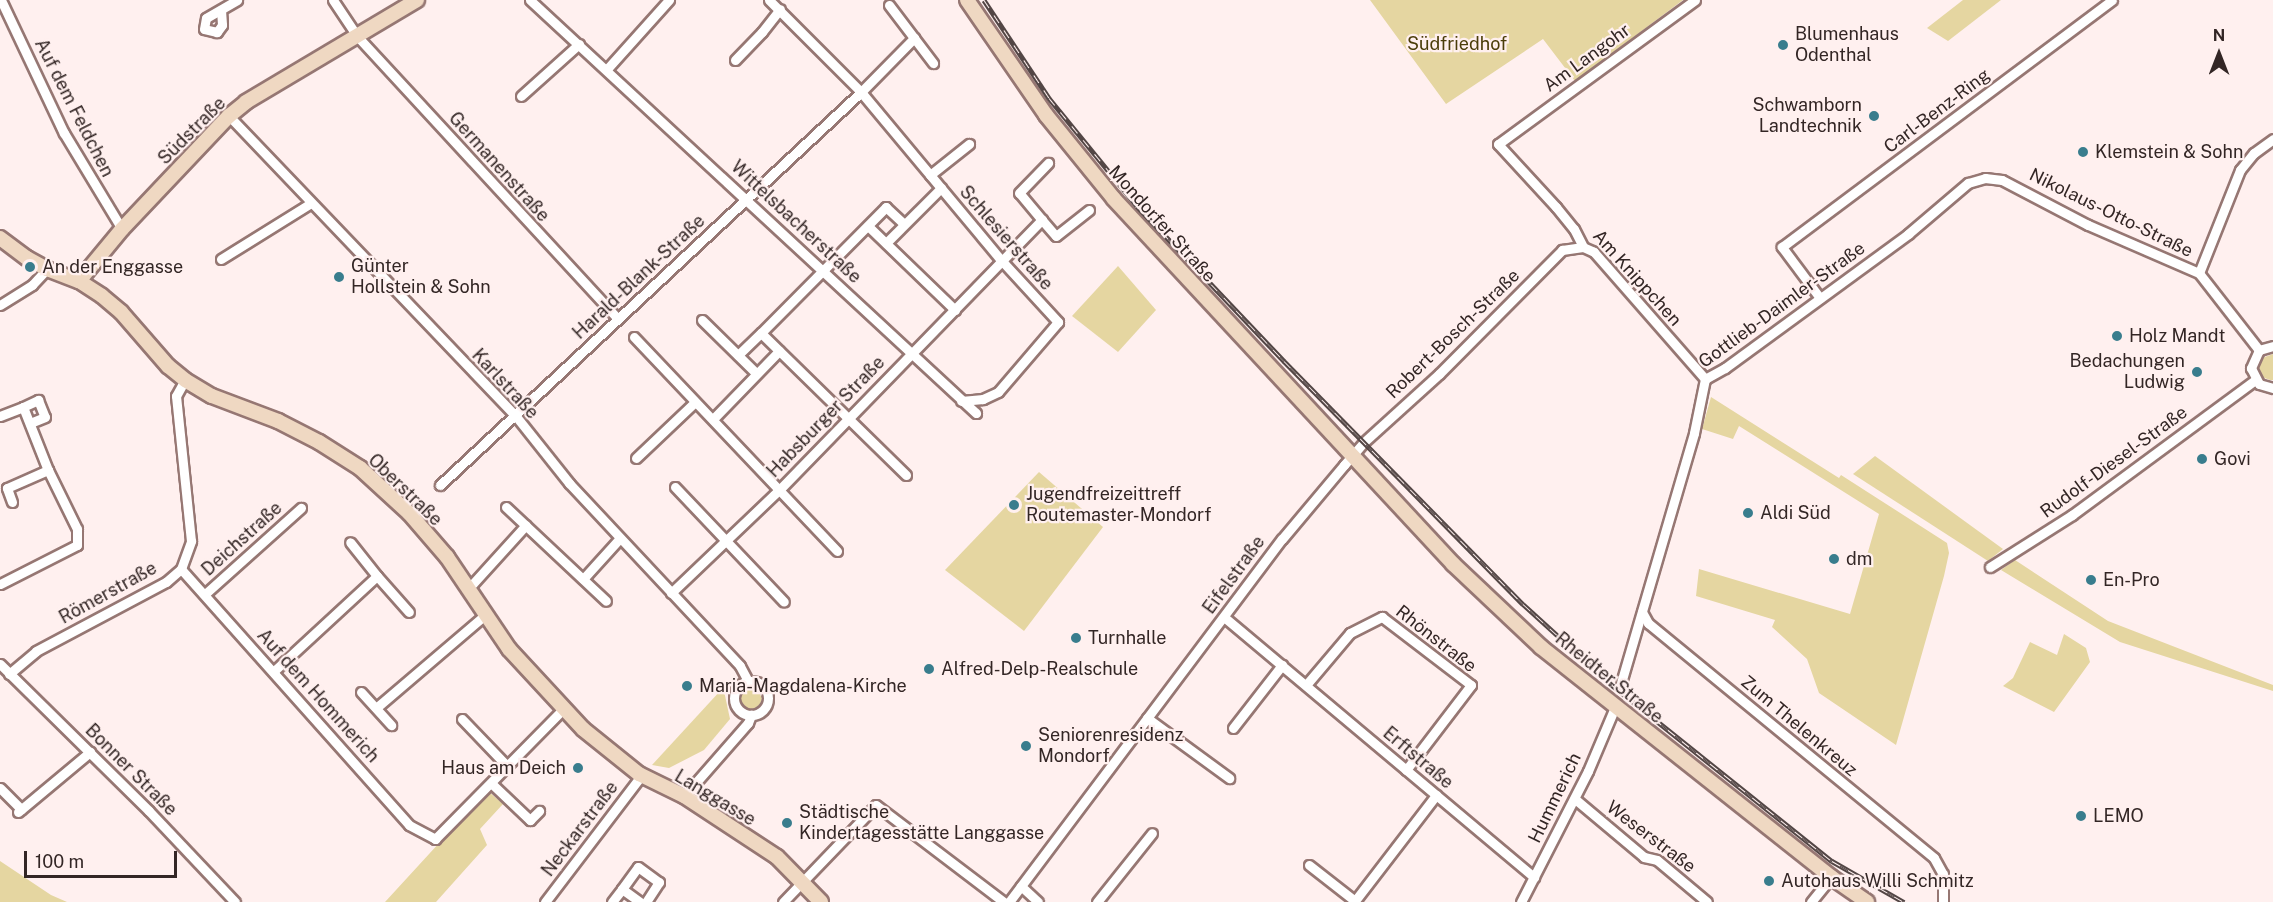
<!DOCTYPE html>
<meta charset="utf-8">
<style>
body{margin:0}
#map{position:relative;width:2273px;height:902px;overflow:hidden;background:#fff0ef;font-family:"Public Sans",sans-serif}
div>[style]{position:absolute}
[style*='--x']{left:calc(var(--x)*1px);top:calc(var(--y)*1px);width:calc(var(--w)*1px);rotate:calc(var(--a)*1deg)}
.green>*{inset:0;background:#e5d6a1}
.round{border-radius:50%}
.roads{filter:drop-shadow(2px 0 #967773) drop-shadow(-2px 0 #967773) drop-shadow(0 2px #967773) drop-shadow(0 -2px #967773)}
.street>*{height:9px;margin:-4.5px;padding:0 4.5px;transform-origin:4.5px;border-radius:4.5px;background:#fff}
.street>.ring{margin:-4.5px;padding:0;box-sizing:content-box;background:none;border:9px solid #fff;border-radius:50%}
.secondary>*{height:14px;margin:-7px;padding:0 7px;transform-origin:7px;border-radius:7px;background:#efd8c2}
.rail>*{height:5px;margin-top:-2.5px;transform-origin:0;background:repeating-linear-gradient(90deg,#fff0ef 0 9px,#534645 0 18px);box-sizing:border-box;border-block:2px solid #534645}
.dots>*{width:16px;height:16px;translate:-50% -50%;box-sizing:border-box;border:3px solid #fff0ef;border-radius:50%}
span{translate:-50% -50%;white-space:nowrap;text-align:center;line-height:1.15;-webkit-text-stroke:4.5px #fff0ef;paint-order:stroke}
.poi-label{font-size:18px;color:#332625}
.left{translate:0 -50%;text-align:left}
.right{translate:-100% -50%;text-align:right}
.park-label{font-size:18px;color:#4b3d09}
.street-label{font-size:18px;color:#332625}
.north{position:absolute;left:2189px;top:24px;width:60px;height:60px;-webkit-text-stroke:4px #fff0ef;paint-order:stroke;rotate:0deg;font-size:16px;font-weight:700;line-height:24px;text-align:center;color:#332625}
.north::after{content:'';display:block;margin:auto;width:21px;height:27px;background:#332625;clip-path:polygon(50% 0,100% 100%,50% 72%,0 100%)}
.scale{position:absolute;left:24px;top:851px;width:153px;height:27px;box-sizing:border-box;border:3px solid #332625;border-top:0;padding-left:8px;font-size:18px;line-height:21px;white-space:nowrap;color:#332625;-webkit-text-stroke:4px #fff0ef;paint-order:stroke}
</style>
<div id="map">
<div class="green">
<div style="clip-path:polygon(1370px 0,1683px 0,1575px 81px,1543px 39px,1446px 104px)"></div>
<div style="clip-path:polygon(1963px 0,2001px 0,1948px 41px,1927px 28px)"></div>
<div style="clip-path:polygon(1118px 266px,1156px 310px,1118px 352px,1072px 316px)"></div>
<div style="clip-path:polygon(2273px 354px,2273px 380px,2270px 380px,2262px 377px,2258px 365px,2262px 358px)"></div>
<div style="clip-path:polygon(1711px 397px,1839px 478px,1841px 475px,1947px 543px,1949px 553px,1944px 576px,1896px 745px,1819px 693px,1807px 659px,1772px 627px,1775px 620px,1696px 596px,1699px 569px,1850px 614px,1879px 514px,1739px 426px,1733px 439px,1702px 429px)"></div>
<div style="clip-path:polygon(1875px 456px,2003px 549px,1988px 561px,1853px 474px)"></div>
<div style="clip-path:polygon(1039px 472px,1103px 527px,1024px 631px,945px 570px)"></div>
<div style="clip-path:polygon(2015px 560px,2108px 621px,2273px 685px,2273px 691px,2120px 642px,2001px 570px)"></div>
<div style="clip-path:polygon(2064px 634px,2086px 648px,2090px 662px,2054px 712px,2003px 686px,2013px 678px,2030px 642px,2057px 655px)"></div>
<div class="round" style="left:738px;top:685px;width:24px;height:24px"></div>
<div style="clip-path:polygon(721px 690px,724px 691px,730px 719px,704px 750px,669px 768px,652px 765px)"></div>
<div style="clip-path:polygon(489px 792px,503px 804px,480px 829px,487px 845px,436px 902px,385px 902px,485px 793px)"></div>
<div style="clip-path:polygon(0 861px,51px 895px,67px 902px,0 902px)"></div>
</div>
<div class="roads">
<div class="street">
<div style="--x:1;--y:0;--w:147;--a:64.7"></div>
<div style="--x:64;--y:133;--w:112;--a:58.9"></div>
<div style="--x:333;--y:0;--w:43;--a:56.3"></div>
<div style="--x:357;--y:36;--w:384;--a:47.3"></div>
<div style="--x:530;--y:0;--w:608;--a:42.8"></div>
<div style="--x:769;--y:0;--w:130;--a:45"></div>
<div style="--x:861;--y:92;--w:220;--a:50.2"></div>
<div style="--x:1002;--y:261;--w:83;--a:47.4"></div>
<div style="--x:1058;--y:322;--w:92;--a:130.6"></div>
<div style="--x:998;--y:392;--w:17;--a:155"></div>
<div style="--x:983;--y:399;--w:22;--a:175"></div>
<div style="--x:1695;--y:0;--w:244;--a:143.8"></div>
<div style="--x:1498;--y:144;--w:86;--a:47.4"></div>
<div style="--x:1556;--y:207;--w:28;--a:51"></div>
<div style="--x:1574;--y:229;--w:20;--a:63"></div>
<div style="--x:1583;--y:247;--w:12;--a:24"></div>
<div style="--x:1594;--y:252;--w:169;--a:48.8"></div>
<div style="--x:889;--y:5;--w:73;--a:52.8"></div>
<div style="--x:221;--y:10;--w:15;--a:86"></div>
<div style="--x:222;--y:25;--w:9;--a:126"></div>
<div style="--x:217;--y:32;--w:13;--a:-167"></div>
<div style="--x:204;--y:29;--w:11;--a:-80"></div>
<div style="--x:206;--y:18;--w:36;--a:-30"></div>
<div style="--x:735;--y:60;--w:39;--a:-46"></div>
<div style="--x:762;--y:32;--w:29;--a:-52"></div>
<div style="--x:607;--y:69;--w:93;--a:-48.1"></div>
<div style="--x:521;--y:96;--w:78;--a:-41.9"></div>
<div style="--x:229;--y:116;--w:414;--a:46.3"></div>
<div style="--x:515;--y:415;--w:87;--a:51.5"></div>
<div style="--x:569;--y:483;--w:250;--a:46.9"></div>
<div style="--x:740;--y:666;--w:17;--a:62"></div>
<div style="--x:930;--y:175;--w:50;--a:-38.5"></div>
<div style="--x:1042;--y:220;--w:35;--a:-130"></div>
<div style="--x:1019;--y:193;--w:42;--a:-46"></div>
<div style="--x:904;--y:224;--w:25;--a:-137"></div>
<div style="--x:886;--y:207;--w:177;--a:134.8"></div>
<div style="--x:761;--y:333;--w:203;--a:44.4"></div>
<div style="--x:868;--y:226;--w:121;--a:44"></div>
<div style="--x:886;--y:243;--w:78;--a:-45"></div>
<div style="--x:221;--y:259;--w:106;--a:-31.9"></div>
<div style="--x:2199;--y:273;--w:111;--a:-68.3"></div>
<div style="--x:2240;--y:170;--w:22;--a:-51"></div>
<div style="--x:2254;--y:153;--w:24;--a:-36"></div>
<div style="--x:1820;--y:298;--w:64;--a:-126.7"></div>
<div style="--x:1782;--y:247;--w:412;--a:-36.8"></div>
<div style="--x:0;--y:305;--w:38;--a:-32"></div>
<div style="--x:32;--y:285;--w:22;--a:-47"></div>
<div style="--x:702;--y:320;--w:76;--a:44.5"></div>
<div style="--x:634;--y:337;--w:295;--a:46.5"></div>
<div style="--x:2273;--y:346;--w:15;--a:164"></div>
<div style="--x:2259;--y:350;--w:20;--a:114"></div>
<div style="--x:2251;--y:368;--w:18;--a:63"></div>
<div style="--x:2259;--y:384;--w:15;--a:16"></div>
<div style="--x:738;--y:355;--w:32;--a:-44"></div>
<div style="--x:23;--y:407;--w:17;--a:-25"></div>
<div style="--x:38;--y:400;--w:18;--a:68"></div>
<div style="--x:45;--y:417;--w:16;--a:158"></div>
<div style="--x:0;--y:416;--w:25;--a:-21"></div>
<div style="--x:23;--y:407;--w:68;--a:68.4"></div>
<div style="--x:48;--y:470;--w:66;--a:63.8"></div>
<div style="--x:77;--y:529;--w:16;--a:90"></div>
<div style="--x:77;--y:545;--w:86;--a:153.1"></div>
<div style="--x:713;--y:419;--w:95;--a:-45.9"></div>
<div style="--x:636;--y:458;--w:81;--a:-43.5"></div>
<div style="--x:440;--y:485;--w:576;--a:-43.03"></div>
<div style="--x:861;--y:92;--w:76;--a:-45.5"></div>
<div style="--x:675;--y:487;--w:158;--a:46.5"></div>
<div style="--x:12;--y:502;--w:15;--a:-110"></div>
<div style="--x:7;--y:488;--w:45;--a:-23.7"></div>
<div style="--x:506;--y:507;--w:137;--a:43.2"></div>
<div style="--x:1990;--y:567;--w:97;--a:-32.4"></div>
<div style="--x:2072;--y:515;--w:227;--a:-36.4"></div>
<div style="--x:181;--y:569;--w:343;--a:48.3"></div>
<div style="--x:409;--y:825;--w:30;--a:28"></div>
<div style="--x:435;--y:839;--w:182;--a:-45.4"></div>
<div style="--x:377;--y:576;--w:48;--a:48.4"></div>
<div style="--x:583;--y:579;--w:55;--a:-47.9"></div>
<div style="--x:468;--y:589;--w:86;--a:-47.8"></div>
<div style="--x:671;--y:593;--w:151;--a:-43.7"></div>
<div style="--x:780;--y:489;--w:376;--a:-45.8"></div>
<div style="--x:1042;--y:220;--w:21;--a:49"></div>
<div style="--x:1056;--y:236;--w:42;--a:-38.2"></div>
<div style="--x:205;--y:594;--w:129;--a:-41.9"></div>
<div style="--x:1642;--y:612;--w:13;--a:61"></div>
<div style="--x:1648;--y:623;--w:370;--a:39.4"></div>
<div style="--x:1934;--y:858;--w:18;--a:61"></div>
<div style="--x:1943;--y:874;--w:28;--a:90"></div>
<div style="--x:1224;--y:617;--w:405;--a:40"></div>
<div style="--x:0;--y:664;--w:209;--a:44.6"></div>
<div style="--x:149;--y:811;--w:125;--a:46.6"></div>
<div style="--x:274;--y:671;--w:140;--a:-42.7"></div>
<div style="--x:377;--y:576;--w:43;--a:-128.5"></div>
<div style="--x:9;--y:674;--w:35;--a:-40"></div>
<div style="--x:36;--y:651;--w:147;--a:-28"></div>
<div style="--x:166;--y:582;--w:20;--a:-41"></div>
<div style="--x:181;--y:569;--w:30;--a:-70"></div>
<div style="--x:191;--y:541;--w:146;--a:-95.9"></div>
<div style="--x:176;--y:396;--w:18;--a:-61"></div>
<div class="ring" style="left:734px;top:681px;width:25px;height:25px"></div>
<div style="--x:1621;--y:683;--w:260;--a:-73.7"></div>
<div style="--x:1694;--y:433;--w:55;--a:-78.5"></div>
<div style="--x:1705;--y:379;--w:23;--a:-29"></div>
<div style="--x:1725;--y:368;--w:227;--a:-36.2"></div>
<div style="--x:1908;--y:234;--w:79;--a:-40.4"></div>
<div style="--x:1968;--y:183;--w:18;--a:-16"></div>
<div style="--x:1985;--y:178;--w:17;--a:7"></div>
<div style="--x:2002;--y:180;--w:97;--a:27.6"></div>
<div style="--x:2088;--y:225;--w:121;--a:23.4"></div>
<div style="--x:2199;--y:273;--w:98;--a:52.1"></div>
<div style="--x:1306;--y:685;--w:68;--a:-49.8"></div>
<div style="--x:1350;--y:633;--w:36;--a:-27"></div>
<div style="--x:1382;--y:617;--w:112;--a:37.4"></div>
<div style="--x:1471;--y:685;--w:107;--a:127.4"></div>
<div style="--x:361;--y:692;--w:45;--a:47.7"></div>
<div style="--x:376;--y:708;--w:145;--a:-40.5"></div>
<div style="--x:1147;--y:718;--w:102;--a:36.2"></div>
<div style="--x:462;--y:719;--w:65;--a:46.2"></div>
<div style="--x:1233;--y:728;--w:80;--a:-52.1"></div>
<div style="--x:491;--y:783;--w:54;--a:43.5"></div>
<div style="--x:530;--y:820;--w:13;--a:-45"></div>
<div style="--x:0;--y:788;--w:30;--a:45"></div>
<div style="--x:684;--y:796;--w:97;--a:-48.8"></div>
<div style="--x:748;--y:723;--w:9;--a:-69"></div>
<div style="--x:1575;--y:799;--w:90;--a:40"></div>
<div style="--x:1644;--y:857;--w:13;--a:13"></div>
<div style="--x:1657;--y:860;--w:65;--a:40"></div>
<div style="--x:18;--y:812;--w:94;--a:-39.8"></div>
<div style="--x:1309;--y:865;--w:58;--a:38"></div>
<div style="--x:1021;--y:886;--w:23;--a:43"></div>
<div style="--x:622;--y:889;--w:27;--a:-54"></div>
<div style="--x:638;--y:867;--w:26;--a:36"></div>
<div style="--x:659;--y:882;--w:24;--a:123"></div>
<div style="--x:545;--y:902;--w:158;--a:-52.7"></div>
<div style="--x:612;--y:902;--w:16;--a:-52"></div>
<div style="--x:622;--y:889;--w:22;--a:36"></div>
<div style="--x:783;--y:902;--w:134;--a:-46.2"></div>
<div style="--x:876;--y:805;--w:161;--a:37.2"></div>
<div style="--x:1009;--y:902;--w:454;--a:-53.1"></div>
<div style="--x:1282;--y:539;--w:97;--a:-50"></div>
<div style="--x:1344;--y:465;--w:30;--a:-49"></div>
<div style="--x:1364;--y:442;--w:101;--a:-42.2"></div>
<div style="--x:1439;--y:374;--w:175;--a:-45.2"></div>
<div style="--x:1562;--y:250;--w:21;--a:-8"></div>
<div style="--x:1097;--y:902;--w:88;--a:-51.4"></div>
<div style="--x:1354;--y:902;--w:135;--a:-52.5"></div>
<div style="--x:1521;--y:902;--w:147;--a:-62.9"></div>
<div style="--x:1588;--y:771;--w:69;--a:-67.1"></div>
<div style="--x:1811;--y:902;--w:32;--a:-51"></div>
</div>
<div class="secondary">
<div style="--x:967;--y:0;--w:140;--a:55.5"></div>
<div style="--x:1046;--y:115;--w:108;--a:51"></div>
<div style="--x:1114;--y:199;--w:498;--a:47.1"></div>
<div style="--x:1453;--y:564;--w:121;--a:43.3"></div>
<div style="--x:1541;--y:647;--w:370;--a:38.4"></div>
<div style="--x:1831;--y:877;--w:44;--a:34.8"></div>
<div style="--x:0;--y:238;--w:34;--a:37"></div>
<div style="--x:27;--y:258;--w:23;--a:29"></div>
<div style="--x:47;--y:269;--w:34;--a:21"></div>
<div style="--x:79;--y:281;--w:27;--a:33"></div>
<div style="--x:102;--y:296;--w:25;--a:40"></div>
<div style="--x:121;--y:312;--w:72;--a:49"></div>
<div style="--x:168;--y:366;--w:22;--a:39"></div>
<div style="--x:185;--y:380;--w:31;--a:31"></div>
<div style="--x:212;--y:396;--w:71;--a:20.7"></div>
<div style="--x:278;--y:421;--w:46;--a:27.1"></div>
<div style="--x:319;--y:442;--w:49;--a:32.4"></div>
<div style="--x:360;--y:468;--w:67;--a:42.6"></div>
<div style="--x:409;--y:513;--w:58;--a:49.2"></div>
<div style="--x:447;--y:557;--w:111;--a:56"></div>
<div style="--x:509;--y:649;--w:109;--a:47.2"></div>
<div style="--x:583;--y:729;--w:72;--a:38.8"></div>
<div style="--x:639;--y:774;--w:50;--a:26.1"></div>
<div style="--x:684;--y:796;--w:111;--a:33.3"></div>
<div style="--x:777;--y:857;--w:63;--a:45.6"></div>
<div style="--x:79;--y:281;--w:67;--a:-50.4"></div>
<div style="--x:122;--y:229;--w:156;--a:-46.6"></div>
<div style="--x:229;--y:116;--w:22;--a:-39"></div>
<div style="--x:246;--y:102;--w:199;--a:-30.8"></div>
</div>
</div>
<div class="rail">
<div style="--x:984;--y:0;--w:118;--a:56.4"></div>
<div style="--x:1049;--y:98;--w:139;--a:50.8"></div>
<div style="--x:1137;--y:206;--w:214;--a:46.5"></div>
<div style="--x:1284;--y:361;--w:341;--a:45.5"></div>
<div style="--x:1523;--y:604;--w:120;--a:42.3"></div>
<div style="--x:1612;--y:685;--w:282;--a:38.7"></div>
<div style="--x:1832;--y:861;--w:83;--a:29.7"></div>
</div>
<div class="dots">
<div style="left:1783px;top:45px;background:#397d8d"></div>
<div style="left:1874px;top:116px;background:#397d8d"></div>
<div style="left:2083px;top:152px;background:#397d8d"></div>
<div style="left:30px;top:267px;background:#397d8d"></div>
<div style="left:339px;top:277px;background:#397d8d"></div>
<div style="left:2117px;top:336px;background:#397d8d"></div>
<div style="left:2197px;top:372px;background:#397d8d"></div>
<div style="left:2202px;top:459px;background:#397d8d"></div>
<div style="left:1014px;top:505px;background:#397d8d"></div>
<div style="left:1748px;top:513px;background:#397d8d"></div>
<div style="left:1834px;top:559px;background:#397d8d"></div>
<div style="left:2091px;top:580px;background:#397d8d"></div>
<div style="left:1076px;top:638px;background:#397d8d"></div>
<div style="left:929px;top:669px;background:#397d8d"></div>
<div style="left:687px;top:686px;background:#397d8d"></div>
<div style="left:1026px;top:746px;background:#397d8d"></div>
<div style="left:578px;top:768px;background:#397d8d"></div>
<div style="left:2081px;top:816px;background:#397d8d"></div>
<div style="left:787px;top:823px;background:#397d8d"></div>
<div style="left:1769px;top:881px;background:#397d8d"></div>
</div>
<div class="poi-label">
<span class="left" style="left:1795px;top:45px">Blumenhaus<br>Odenthal</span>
<span class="right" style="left:1862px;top:116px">Schwamborn<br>Landtechnik</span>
<span class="left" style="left:2095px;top:152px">Klemstein &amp; Sohn</span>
<span class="left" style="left:42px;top:267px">An der Enggasse</span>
<span class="left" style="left:351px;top:277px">Günter<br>Hollstein &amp; Sohn</span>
<span class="left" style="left:2129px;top:336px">Holz Mandt</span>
<span class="right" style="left:2185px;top:372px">Bedachungen<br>Ludwig</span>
<span class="left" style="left:2214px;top:459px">Govi</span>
<span class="left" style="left:1026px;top:505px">Jugendfreizeittreff<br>Routemaster-Mondorf</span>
<span class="left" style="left:1760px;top:513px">Aldi Süd</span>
<span class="left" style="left:1846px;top:559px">dm</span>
<span class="left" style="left:2103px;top:580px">En-Pro</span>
<span class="left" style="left:1088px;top:638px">Turnhalle</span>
<span class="left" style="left:941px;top:669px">Alfred-Delp-Realschule</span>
<span class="left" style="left:699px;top:686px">Maria-Magdalena-Kirche</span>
<span class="left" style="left:1038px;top:746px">Seniorenresidenz<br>Mondorf</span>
<span class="right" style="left:566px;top:768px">Haus am Deich</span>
<span class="left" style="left:799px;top:823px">Städtische<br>Kindertagesstätte Langgasse</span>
<span class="left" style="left:2093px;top:816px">LEMO</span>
<span class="left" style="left:1781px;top:881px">Autohaus Willi Schmitz</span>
</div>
<div class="park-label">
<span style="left:1457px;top:44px">Südfriedhof</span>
</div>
<div class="street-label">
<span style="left:1587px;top:58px;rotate:-36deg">Am Langohr</span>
<span style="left:74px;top:108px;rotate:63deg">Auf dem Feldchen</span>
<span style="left:1937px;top:111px;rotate:-37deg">Carl-Benz-Ring</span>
<span style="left:192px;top:131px;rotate:-45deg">Südstraße</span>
<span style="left:499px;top:167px;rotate:48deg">Germanenstraße</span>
<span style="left:2111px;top:213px;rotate:26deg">Nikolaus-Otto-Straße</span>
<span style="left:796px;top:222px;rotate:43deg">Wittelsbacherstraße</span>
<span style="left:1162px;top:224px;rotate:48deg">Mondorfer Straße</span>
<span style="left:1006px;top:238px;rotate:49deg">Schlesierstraße</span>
<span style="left:639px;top:277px;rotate:-43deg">Harald-Blank-Straße</span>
<span style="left:1637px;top:278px;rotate:48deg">Am Knippchen</span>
<span style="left:1782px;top:305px;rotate:-36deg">Gottlieb-Daimler-Straße</span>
<span style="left:1453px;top:334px;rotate:-44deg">Robert-Bosch-Straße</span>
<span style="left:505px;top:384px;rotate:47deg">Karlstraße</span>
<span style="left:826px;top:417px;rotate:-46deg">Habsburger Straße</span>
<span style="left:2114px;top:462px;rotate:-36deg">Rudolf-Diesel-Straße</span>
<span style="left:405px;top:490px;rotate:44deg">Oberstraße</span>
<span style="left:242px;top:539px;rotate:-42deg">Deichstraße</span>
<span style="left:1234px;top:575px;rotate:-54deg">Eifelstraße</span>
<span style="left:108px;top:593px;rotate:-29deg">Römerstraße</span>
<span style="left:1436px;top:639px;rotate:38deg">Rhönstraße</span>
<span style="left:1609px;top:678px;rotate:39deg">Rheidter Straße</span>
<span style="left:318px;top:696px;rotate:48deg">Auf dem Hommerich</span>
<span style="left:1799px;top:726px;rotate:40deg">Zum Thelenkreuz</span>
<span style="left:1418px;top:758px;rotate:40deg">Erftstraße</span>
<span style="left:131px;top:770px;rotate:45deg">Bonner Straße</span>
<span style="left:715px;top:798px;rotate:31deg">Langgasse</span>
<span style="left:1555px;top:798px;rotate:-64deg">Hummerich</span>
<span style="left:580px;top:829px;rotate:-53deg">Neckarstraße</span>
<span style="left:1651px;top:837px;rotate:37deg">Weserstraße</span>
</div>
<div class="north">N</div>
<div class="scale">100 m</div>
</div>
